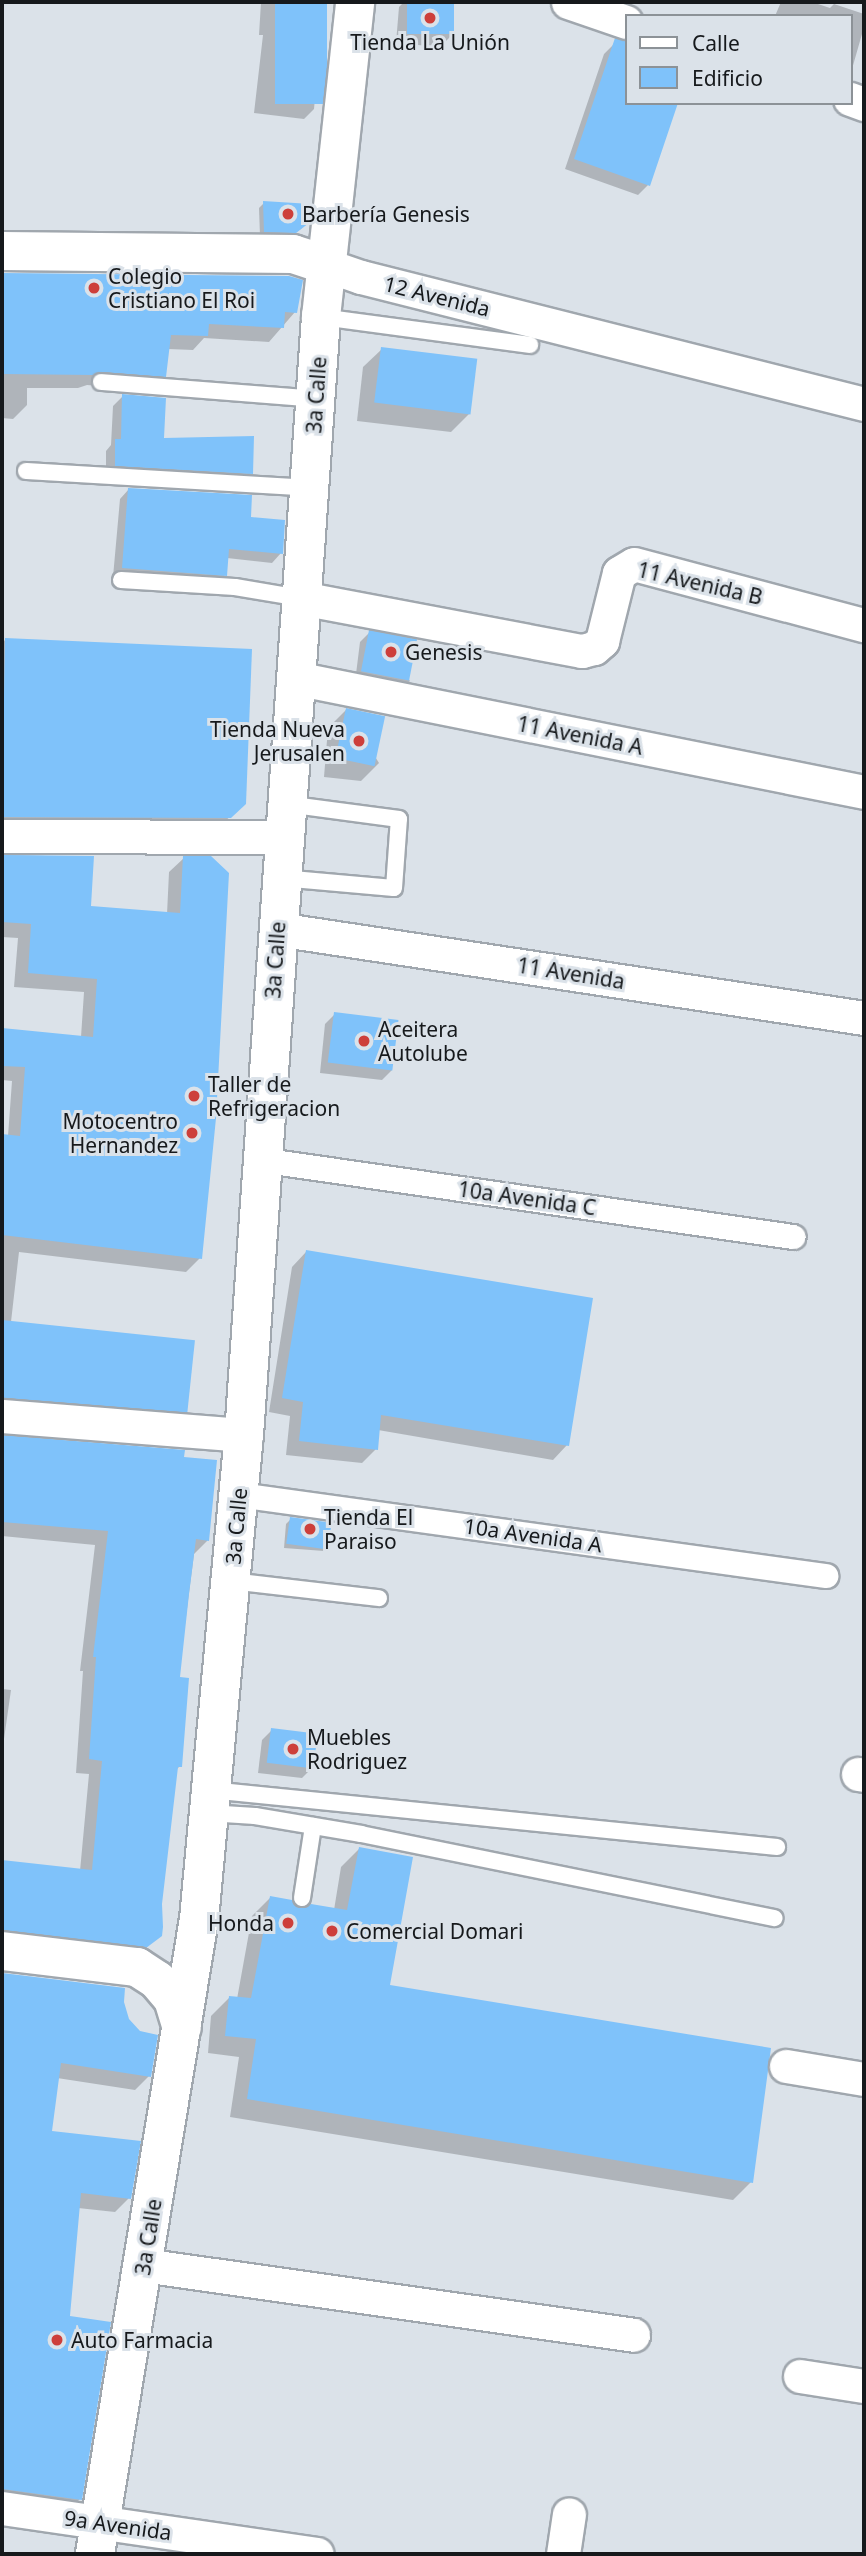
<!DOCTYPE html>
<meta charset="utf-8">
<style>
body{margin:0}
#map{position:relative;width:866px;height:2556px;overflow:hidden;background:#dbe2e9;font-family:"Noto Sans",sans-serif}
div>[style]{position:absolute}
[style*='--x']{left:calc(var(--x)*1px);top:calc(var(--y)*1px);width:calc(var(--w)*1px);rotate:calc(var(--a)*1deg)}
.shadow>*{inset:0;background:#0003}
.building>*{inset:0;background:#7fc2fa;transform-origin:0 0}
.roads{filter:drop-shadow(2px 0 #a0a7ae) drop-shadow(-2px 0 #a0a7ae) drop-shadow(0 2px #a0a7ae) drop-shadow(0 -2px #a0a7ae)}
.service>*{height:16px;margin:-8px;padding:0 8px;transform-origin:8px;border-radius:8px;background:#fff}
.pedestrian>*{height:24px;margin:-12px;padding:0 12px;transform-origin:12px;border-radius:12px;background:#fff}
.minor>*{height:33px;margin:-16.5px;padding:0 16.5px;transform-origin:16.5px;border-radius:16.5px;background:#fff}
.secondary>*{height:38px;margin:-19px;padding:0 19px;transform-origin:19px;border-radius:19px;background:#fff}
.primary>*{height:38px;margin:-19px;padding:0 19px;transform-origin:19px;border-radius:19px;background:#fff}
.dots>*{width:19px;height:19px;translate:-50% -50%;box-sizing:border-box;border:4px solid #dbe2e9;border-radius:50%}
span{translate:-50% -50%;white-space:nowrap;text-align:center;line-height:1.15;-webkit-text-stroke:6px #dbe2e9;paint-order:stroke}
.poi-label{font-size:21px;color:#16191c}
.left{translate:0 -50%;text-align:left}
.right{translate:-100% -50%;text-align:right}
.street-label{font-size:21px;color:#16191c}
.frame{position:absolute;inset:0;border:4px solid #16191c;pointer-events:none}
.legend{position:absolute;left:625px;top:14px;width:228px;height:91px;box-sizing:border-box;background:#dbe2e9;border:2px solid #8c9297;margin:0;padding:9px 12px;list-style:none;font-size:21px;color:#16191c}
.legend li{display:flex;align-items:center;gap:14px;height:35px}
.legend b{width:35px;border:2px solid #8c9297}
</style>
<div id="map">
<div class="shadow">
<div style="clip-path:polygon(261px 2px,324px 2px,314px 109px,304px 119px,254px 113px,263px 35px,259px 35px)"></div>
<div style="clip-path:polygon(404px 2px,452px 2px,450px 37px,440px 47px,396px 43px,399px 7px)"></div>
<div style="clip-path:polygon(781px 2px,812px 2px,830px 8px,834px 4px,864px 14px,864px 27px,850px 76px,850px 16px,775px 16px)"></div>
<div style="clip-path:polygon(614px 44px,626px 48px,626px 103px,648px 185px,638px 195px,565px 169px,604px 54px)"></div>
<div style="clip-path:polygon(264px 203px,302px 228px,290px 237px,260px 236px,259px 208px)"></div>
<div style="clip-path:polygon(2px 275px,289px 278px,295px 312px,269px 342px,204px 338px,193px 350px,168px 349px,165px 376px,151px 390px,87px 385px,78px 388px,27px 388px,27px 405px,13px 419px,2px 418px)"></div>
<div style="clip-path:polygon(382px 349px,469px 414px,451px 432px,357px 421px,363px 367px)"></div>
<div style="clip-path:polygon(123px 396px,162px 439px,251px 473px,241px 483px,106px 475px,106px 451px,111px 445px,113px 406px)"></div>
<div style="clip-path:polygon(129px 489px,249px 519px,281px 553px,272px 563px,227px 558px,225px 575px,216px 585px,113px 577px,120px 499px)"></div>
<div style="clip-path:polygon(370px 632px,410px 681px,400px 691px,355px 682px,360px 642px)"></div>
<div style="clip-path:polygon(5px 640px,244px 803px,211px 835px,2px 835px,2px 644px)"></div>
<div style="clip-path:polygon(346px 710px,379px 763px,361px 781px,324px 777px,328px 728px)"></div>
<div style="clip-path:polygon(2px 855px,92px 857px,89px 907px,167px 914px,169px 872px,184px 858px,200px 1258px,186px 1272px,19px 1252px,11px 1322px,186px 1411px,172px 1425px,2px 1411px,2px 1135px,8px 1136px,12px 1081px,2px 1080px,2px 1030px,81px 1037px,84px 992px,14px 987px,18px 938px,2px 937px)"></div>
<div style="clip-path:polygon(335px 1014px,392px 1070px,382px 1080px,320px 1073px,325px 1024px)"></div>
<div style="clip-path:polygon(306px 1252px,567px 1445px,553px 1460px,378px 1430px,376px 1449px,362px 1463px,286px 1455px,290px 1416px,269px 1412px,292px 1267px)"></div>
<div style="clip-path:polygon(2px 1437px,183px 1451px,182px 1459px,208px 1540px,194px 1554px,178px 1679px,180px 1766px,176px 1770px,160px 1904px,160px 1935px,131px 1961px,2px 1944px,2px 1862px,80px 1871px,89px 1774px,76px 1773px,83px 1671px,80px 1671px,95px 1545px,2px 1536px,2px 1544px)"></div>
<div style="clip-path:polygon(291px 1519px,329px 1546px,324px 1551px,284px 1548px,286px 1524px)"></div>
<div style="clip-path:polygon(2px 1689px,11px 1690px,2px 1753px)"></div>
<div style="clip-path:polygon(272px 1730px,312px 1768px,302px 1778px,258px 1773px,262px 1740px)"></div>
<div style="clip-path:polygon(359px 1849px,388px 1986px,751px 2182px,733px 2200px,230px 2117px,239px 2057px,208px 2053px,211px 2016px,229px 1998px,237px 1999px,252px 1916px,270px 1898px,299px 1910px,334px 1910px,341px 1867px)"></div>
<div style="clip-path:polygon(2px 1975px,124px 1989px,122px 2002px,149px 2076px,135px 2090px,57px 2078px,50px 2133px,129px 2198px,115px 2212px,78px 2208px,68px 2317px,80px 2499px,66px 2513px,2px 2504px)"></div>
</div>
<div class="building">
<div style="left:275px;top:2px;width:52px;height:102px"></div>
<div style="left:407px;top:2px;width:47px;height:32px"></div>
<div style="clip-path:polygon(615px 38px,626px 41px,626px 103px,678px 103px,650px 186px,574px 159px)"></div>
<div style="clip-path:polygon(263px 201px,311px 204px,309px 223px,296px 233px,264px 232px)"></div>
<div style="clip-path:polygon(2px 273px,289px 276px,303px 280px,297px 313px,285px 312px,284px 328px,209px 324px,208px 336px,171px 335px,166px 377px,102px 372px,94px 375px,2px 374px)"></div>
<div style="left:381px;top:347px;width:97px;height:56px;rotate:7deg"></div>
<div style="clip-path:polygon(122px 394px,166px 398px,164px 438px,254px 436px,253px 474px,115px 466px,115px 439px,121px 439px)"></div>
<div style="clip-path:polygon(128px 488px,252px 495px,251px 517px,285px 520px,283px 554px,229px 549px,227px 576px,122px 568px)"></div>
<div style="left:369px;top:630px;width:49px;height:42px;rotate:11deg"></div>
<div style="clip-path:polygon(5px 638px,252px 649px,246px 804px,231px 818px,2px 817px)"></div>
<div style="left:346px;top:708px;width:40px;height:51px;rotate:12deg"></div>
<div style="clip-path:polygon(2px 855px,94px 856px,91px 906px,180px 913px,183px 856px,211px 856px,229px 873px,216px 1118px,202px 1259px,2px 1235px,2px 1134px,20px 1136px,25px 1067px,2px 1066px,2px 1028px,93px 1037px,97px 979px,28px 973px,31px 924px,2px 922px)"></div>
<div style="left:334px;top:1012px;width:65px;height:51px;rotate:7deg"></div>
<div style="clip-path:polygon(306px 1250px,593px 1298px,569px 1446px,381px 1415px,378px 1450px,299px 1441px,303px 1402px,282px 1398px)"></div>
<div style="left:2px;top:1320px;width:194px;height:77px;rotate:6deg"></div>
<div style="clip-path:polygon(2px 1435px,185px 1450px,184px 1457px,217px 1460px,209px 1541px,196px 1539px,189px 1594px,180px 1677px,189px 1678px,182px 1767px,178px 1767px,162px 1904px,163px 1927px,162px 1936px,146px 1948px,2px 1930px,2px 1860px,92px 1870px,102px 1761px,89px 1759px,96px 1657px,93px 1657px,108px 1531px,2px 1522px)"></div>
<div style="left:290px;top:1517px;width:42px;height:27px;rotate:8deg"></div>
<div style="left:271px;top:1728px;width:47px;height:35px;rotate:7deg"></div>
<div style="clip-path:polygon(359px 1847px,413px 1857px,390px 1985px,771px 2048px,753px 2183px,247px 2099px,256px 2039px,225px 2036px,229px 1996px,251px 1998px,270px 1896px,292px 1900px,300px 1908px,311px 1904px,347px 1910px)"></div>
<div style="clip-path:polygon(2px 1973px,125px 1988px,124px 2002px,129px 2019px,140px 2031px,158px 2035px,151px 2077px,61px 2063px,52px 2131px,141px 2141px,131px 2199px,81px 2193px,70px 2316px,111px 2322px,82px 2500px,2px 2489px)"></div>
</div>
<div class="roads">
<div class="service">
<div style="--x:321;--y:317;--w:211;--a:7.6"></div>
<div style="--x:101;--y:382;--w:216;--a:4.5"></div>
<div style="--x:26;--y:471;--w:285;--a:3.4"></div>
<div style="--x:121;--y:580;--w:114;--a:3.5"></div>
<div style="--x:235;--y:587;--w:67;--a:9.5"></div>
<div style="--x:281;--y:878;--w:113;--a:5.1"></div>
<div style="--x:394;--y:888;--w:69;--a:-85.9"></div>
<div style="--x:399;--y:819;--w:113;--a:-172.4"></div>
<div style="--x:231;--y:1581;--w:149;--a:6.6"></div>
<div style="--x:210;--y:1790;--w:570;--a:5.74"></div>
<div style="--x:208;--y:1813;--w:47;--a:3.7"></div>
<div style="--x:255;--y:1816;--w:108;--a:9.6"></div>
<div style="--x:361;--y:1834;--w:422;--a:11.5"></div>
<div style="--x:302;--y:1898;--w:73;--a:-81.3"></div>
</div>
<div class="pedestrian">
<div style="--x:260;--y:1160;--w:539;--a:8.22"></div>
<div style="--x:239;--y:1495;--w:593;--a:7.86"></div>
</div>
<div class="minor">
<div style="--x:568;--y:2;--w:61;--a:19"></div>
<div style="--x:850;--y:99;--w:15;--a:20"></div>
<div style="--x:326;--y:265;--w:37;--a:19"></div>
<div style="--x:361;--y:277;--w:519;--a:14.17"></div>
<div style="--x:301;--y:598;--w:286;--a:10.7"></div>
<div style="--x:582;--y:651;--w:12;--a:-14"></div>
<div style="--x:594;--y:648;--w:11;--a:-41"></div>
<div style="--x:602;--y:641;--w:70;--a:-76"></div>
<div style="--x:619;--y:573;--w:17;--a:-31"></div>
<div style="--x:634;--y:564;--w:238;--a:14.9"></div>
<div style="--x:295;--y:678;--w:580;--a:11.33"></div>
<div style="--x:2;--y:836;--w:282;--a:0.2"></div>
<div style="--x:277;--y:929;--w:594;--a:8.62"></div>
<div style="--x:2;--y:1416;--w:243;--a:4.5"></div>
<div style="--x:858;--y:1774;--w:6;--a:9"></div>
<div style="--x:786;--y:2066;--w:79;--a:9.5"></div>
<div style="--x:143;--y:2265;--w:495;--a:8.1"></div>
<div style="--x:800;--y:2376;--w:65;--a:8.9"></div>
<div style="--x:2;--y:2508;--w:318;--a:8.3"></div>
<div style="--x:563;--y:2554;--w:40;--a:-81.5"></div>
</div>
<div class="secondary">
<div style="--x:2;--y:251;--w:291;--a:0.6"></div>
<div style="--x:293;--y:254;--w:35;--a:18"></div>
</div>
<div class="primary">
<div style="--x:2;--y:1951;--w:136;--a:6.8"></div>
<div style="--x:137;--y:1967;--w:24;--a:33"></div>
<div style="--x:157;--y:1980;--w:25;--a:50"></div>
<div style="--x:173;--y:1999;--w:30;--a:73"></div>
<div style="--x:95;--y:2554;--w:643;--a:-80.7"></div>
<div style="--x:199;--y:1919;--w:486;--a:-84.7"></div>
<div style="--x:244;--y:1435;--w:1121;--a:-86.06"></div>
<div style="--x:321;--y:317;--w:317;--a:-83.8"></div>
</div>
</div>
<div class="dots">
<div style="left:430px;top:18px;background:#cd3f3a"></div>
<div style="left:288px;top:214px;background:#cd3f3a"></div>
<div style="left:94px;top:288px;background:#cd3f3a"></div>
<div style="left:391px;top:652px;background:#cd3f3a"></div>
<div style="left:359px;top:741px;background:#cd3f3a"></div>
<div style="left:364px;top:1041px;background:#cd3f3a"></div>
<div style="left:194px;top:1096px;background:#cd3f3a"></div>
<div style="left:192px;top:1133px;background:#cd3f3a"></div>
<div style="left:310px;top:1529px;background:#cd3f3a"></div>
<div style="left:293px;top:1749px;background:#cd3f3a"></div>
<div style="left:288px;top:1923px;background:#cd3f3a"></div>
<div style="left:332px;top:1931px;background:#cd3f3a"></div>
<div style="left:57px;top:2340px;background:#cd3f3a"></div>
</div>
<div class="poi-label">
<span style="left:430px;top:42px">Tienda La Unión</span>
<span class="left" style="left:302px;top:214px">Barbería Genesis</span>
<span class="left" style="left:108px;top:288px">Colegio<br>Cristiano El Roi</span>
<span class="left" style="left:405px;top:652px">Genesis</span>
<span class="right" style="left:345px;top:741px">Tienda Nueva<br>Jerusalen</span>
<span class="left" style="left:378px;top:1041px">Aceitera<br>Autolube</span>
<span class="left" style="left:208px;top:1096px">Taller de<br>Refrigeracion</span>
<span class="right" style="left:178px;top:1133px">Motocentro<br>Hernandez</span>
<span class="left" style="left:324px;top:1529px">Tienda El<br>Paraiso</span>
<span class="left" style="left:307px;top:1749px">Muebles<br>Rodriguez</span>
<span class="right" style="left:274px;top:1923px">Honda</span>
<span class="left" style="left:346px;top:1931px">Comercial Domari</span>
<span class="left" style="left:71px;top:2340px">Auto Farmacia</span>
</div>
<div class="street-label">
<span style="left:437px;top:296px;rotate:14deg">12 Avenida</span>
<span style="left:316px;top:395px;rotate:-86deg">3a Calle</span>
<span style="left:700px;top:583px;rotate:13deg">11 Avenida B</span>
<span style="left:580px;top:735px;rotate:11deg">11 Avenida A</span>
<span style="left:275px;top:960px;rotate:-86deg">3a Calle</span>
<span style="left:571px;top:973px;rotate:9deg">11 Avenida</span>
<span style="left:527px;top:1198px;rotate:8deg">10a Avenida C</span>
<span style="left:236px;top:1526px;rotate:-85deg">3a Calle</span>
<span style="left:533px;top:1535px;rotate:8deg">10a Avenida A</span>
<span style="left:148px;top:2237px;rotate:-81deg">3a Calle</span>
<span style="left:118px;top:2525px;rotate:8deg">9a Avenida</span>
</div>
<div class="frame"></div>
<ul class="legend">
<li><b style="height:9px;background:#fff"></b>Calle</li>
<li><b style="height:19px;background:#7fc2fa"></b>Edificio</li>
</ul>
</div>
